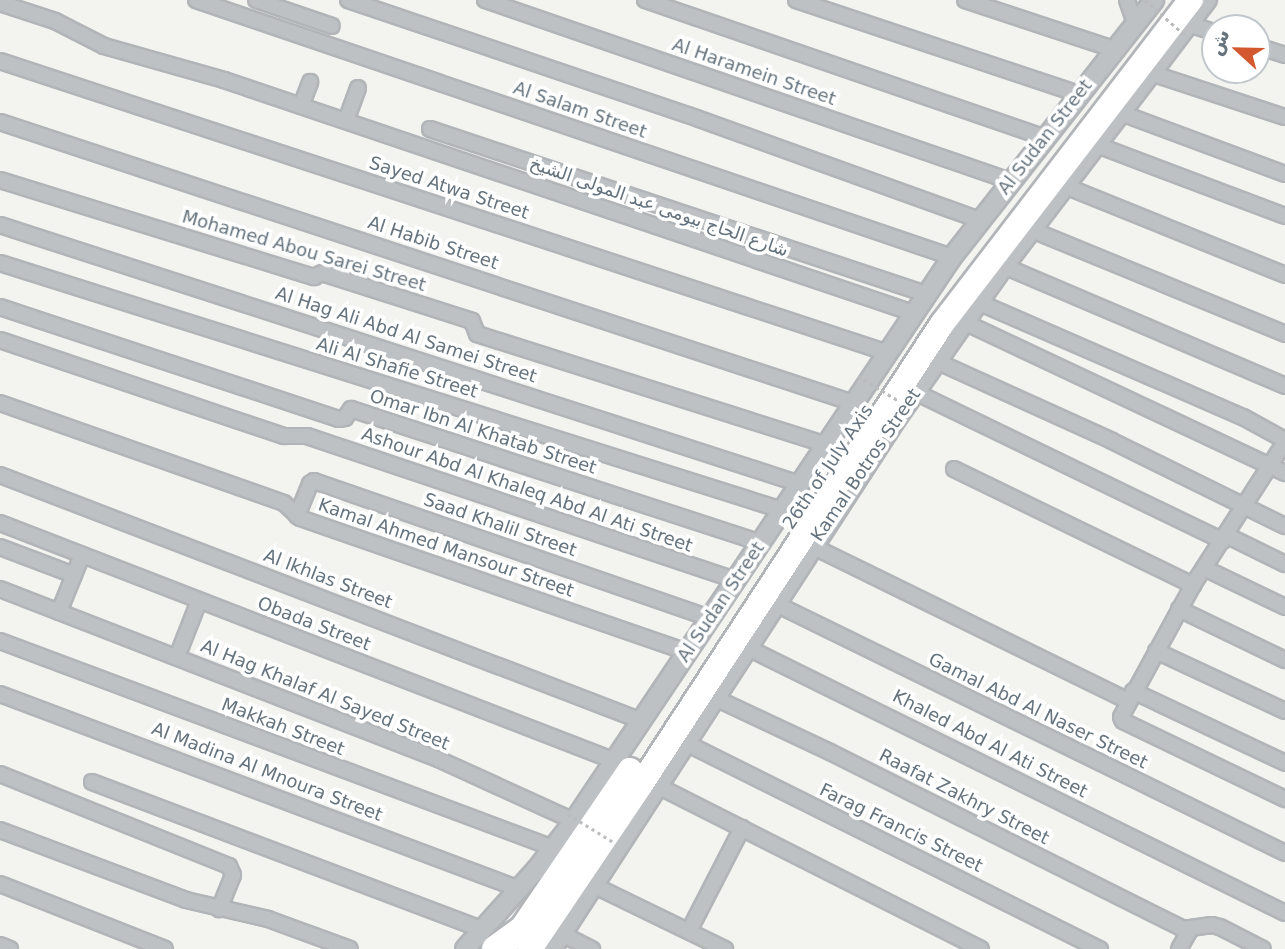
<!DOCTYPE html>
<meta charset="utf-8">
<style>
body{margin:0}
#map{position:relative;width:1285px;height:949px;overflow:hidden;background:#f3f3f0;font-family:"DejaVu Sans","Noto Naskh Arabic",sans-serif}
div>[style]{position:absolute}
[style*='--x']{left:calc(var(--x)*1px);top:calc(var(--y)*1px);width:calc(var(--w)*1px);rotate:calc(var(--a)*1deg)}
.roads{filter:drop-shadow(2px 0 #b2b5b8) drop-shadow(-2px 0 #b2b5b8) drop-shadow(0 2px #b2b5b8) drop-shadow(0 -2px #b2b5b8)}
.minor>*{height:14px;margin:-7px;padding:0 7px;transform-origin:7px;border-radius:7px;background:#bdc1c4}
.tertiary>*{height:18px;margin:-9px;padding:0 9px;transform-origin:9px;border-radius:9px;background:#bdc1c4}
.trunk>*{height:24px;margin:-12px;padding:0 12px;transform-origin:12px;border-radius:12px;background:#fff}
.motorway>*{height:26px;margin:-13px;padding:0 13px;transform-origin:13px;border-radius:13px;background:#fff}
.path-bridge>*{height:2.5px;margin-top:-1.25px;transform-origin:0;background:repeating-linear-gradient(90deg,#b9bbbd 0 3.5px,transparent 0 7px)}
span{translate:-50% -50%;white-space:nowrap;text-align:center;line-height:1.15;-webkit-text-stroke:7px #fff;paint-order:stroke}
.street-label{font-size:18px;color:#65737e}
.north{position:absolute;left:1201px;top:14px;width:70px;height:70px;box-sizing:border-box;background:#fff;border:2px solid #c1c7cb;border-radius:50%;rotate:292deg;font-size:19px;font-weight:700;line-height:28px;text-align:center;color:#65737e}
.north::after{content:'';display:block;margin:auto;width:24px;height:32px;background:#d35830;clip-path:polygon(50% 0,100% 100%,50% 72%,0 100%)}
</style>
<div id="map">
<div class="roads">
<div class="minor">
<div style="--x:196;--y:0;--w:798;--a:18.78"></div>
<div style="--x:256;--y:0;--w:80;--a:18.9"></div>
<div style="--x:348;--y:0;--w:359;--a:18.7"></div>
<div style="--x:688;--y:115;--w:310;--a:19.8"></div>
<div style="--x:485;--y:0;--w:555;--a:19.02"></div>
<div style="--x:645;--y:0;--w:422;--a:19"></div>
<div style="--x:796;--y:0;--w:297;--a:18.4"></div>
<div style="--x:965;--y:0;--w:156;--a:18.3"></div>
<div style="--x:1127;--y:0;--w:24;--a:71"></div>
<div style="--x:0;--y:3;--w:58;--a:18.1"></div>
<div style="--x:55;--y:21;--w:55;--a:27"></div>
<div style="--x:104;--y:46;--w:125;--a:15.8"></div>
<div style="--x:224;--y:80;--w:727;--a:18.68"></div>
<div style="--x:1188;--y:24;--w:28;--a:17"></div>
<div style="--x:1257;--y:46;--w:29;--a:18"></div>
<div style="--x:0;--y:61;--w:932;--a:18.2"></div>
<div style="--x:1151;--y:73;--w:141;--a:18.2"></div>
<div style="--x:301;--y:106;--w:26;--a:-69"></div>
<div style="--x:1121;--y:113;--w:175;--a:20.4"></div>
<div style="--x:346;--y:121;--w:35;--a:-70"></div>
<div style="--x:0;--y:122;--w:898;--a:18.23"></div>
<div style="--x:430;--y:129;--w:523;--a:18.4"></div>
<div style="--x:1097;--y:145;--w:201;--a:20.7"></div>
<div style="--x:0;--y:180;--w:329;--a:17.2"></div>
<div style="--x:314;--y:277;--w:9;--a:-27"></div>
<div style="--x:322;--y:273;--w:157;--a:17.7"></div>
<div style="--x:472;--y:321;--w:14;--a:69"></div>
<div style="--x:477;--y:334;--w:366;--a:17.6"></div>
<div style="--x:1065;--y:186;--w:237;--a:22"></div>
<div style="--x:0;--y:225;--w:841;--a:17.94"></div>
<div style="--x:1032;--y:230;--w:274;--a:22.3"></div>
<div style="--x:0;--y:263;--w:820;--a:17.53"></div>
<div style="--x:1004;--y:266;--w:306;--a:23.1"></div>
<div style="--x:978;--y:302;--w:289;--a:23.5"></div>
<div style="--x:1243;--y:417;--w:48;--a:28.7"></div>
<div style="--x:0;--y:307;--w:357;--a:18.3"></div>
<div style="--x:339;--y:419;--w:6;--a:-9"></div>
<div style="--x:345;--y:418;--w:11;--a:-56"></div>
<div style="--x:351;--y:409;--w:430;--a:18.1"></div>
<div style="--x:964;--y:322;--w:355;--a:25.2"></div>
<div style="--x:0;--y:340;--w:300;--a:18.7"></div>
<div style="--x:284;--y:436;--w:23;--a:0"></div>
<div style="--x:307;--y:436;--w:453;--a:18.6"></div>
<div style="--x:936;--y:361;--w:193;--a:24.4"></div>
<div style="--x:1112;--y:441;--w:193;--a:26.2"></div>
<div style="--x:915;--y:392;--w:342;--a:25.8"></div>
<div style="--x:0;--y:403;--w:301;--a:19.4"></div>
<div style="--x:284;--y:503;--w:22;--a:43"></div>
<div style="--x:300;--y:518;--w:410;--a:19.1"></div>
<div style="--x:1285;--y:442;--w:170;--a:122.8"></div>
<div style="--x:1193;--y:585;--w:150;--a:118.6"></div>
<div style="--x:1121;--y:717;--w:4;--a:63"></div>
<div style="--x:1123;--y:721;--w:180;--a:25.7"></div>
<div style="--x:954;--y:469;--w:266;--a:25.9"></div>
<div style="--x:0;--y:475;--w:688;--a:20.97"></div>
<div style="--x:297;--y:516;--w:35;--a:-68"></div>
<div style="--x:310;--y:484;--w:5;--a:-37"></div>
<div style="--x:314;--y:481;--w:419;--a:19.1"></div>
<div style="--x:0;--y:523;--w:659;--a:21.16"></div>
<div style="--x:1226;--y:535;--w:66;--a:26.2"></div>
<div style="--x:812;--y:546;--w:352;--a:26.1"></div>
<div style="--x:0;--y:547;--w:79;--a:20.7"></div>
<div style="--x:1204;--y:568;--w:90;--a:25.7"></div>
<div style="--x:0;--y:589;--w:470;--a:21.2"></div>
<div style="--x:438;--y:759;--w:149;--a:24.5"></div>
<div style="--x:774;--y:603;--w:569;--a:26.07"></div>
<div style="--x:1179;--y:609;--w:118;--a:25.7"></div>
<div style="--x:59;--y:612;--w:61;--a:-68"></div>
<div style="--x:0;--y:641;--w:590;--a:20.52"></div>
<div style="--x:746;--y:647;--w:601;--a:26.27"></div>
<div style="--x:1156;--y:651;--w:142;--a:24.9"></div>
<div style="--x:177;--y:657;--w:60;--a:-68.6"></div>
<div style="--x:1133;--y:691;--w:168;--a:25.3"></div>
<div style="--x:0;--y:694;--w:554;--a:20.59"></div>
<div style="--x:713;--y:697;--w:129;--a:25.2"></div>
<div style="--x:830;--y:752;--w:395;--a:26.6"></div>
<div style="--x:1183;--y:929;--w:29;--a:-8"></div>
<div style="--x:1212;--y:925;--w:8;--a:14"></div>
<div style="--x:1220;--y:927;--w:48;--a:27.1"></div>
<div style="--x:684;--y:742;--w:465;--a:26.5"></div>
<div style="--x:0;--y:774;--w:247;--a:21.9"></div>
<div style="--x:229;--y:866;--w:10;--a:66"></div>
<div style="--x:233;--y:875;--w:37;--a:112"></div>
<div style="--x:92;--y:782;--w:419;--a:20.7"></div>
<div style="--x:656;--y:785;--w:364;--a:26.8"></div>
<div style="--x:0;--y:830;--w:199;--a:20.6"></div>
<div style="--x:186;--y:900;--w:84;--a:13"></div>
<div style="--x:268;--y:919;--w:87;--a:20.1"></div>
<div style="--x:0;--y:884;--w:177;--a:21.5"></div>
<div style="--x:593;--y:885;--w:147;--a:25.9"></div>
<div style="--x:689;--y:931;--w:116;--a:-62.8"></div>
<div style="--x:562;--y:934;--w:34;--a:27"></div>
<div style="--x:0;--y:945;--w:11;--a:22"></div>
<div style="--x:1179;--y:949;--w:22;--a:-60"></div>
</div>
<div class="tertiary">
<div style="--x:465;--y:949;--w:106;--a:-48.1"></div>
<div style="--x:536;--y:870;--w:62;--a:-52.2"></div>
<div style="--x:574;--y:821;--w:679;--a:-56.17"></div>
<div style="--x:952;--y:257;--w:327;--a:-51.8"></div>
<div style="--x:552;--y:949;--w:633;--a:-56.99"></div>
<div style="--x:897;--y:418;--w:186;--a:-54.9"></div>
<div style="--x:1004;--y:266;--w:335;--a:-52.7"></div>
</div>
<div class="trunk">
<div style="--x:520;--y:931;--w:195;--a:-55.7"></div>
<div style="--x:530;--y:949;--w:197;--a:-56"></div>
<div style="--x:640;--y:786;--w:552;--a:-56.83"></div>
<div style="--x:942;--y:324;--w:409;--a:-52.5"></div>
</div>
<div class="motorway">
<div style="--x:495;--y:949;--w:31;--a:-36"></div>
</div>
</div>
<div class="path-bridge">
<div style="--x:1145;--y:0;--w:53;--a:41.2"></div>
<div style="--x:858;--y:376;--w:48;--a:31.4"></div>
<div style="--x:568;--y:814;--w:55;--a:31.7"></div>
</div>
<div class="street-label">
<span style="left:754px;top:72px;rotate:19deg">Al Haramein Street</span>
<span style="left:580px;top:110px;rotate:19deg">Al Salam Street</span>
<span style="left:1045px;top:137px;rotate:-52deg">Al Sudan Street</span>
<span style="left:449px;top:188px;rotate:18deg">Sayed Atwa Street</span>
<span style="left:659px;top:207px;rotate:19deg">شارع الحاج بيومى عبد المولى الشيخ</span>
<span style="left:433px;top:243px;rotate:18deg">Al Habib Street</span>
<span style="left:304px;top:251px;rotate:16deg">Mohamed Abou Sarei Street</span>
<span style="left:406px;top:335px;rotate:18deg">Al Hag Ali Abd Al Samei Street</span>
<span style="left:397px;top:368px;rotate:17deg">Ali Al Shafie Street</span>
<span style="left:483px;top:432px;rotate:18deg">Omar Ibn Al Khatab Street</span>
<span style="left:866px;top:465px;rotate:-56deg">Kamal Botros Street</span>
<span style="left:828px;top:467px;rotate:-56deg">26th of July Axis</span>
<span style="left:527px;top:490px;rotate:19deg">Ashour Abd Al Khaleq Abd Al Ati Street</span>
<span style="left:500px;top:525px;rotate:19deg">Saad Khalil Street</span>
<span style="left:446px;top:548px;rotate:19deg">Kamal Ahmed Mansour Street</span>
<span style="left:328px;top:579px;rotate:21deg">Al Ikhlas Street</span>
<span style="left:721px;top:602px;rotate:-56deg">Al Sudan Street</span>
<span style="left:314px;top:624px;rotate:21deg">Obada Street</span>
<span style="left:325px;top:695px;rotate:22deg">Al Hag Khalaf Al Sayed Street</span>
<span style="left:1038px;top:711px;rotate:26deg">Gamal Abd Al Naser Street</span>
<span style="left:283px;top:727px;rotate:21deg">Makkah Street</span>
<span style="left:990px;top:744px;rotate:27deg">Khaled Abd Al Ati Street</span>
<span style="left:267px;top:772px;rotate:21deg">Al Madina Al Mnoura Street</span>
<span style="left:964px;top:797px;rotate:27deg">Raafat Zakhry Street</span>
<span style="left:901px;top:828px;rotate:26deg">Farag Francis Street</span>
</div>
<div class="north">ش</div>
</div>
